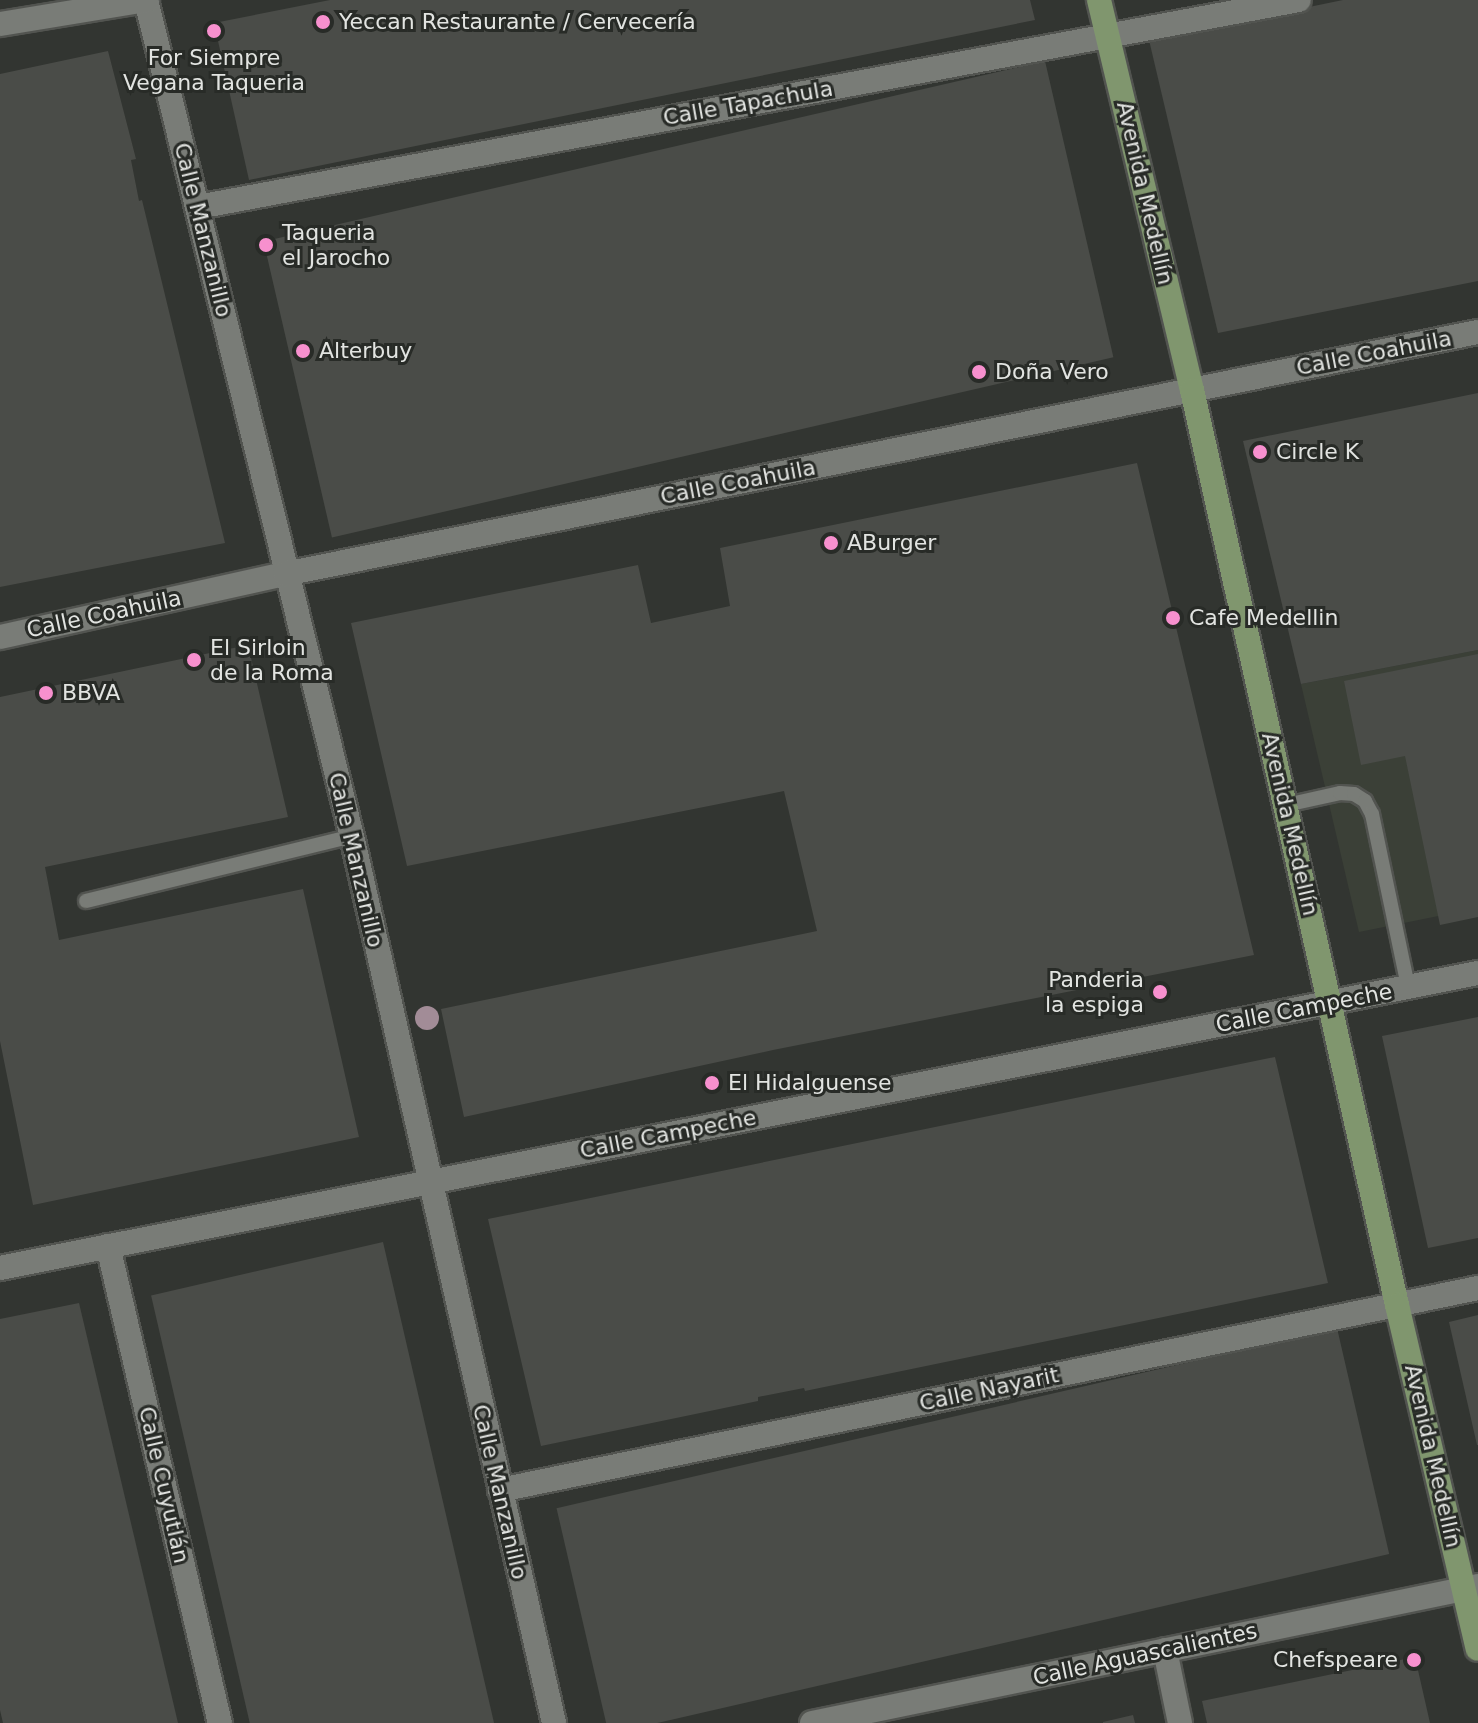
<!DOCTYPE html>
<meta charset="utf-8">
<style>
body{margin:0}
#map{position:relative;width:1478px;height:1723px;overflow:hidden;background:#323531;font-family:"DejaVu Sans",sans-serif}
div>[style]{position:absolute}
[style*='--x']{left:calc(var(--x)*1px);top:calc(var(--y)*1px);width:calc(var(--w)*1px);rotate:calc(var(--a)*1deg)}
.built>*{inset:0;background:#3b4037}
.building>*{inset:0;background:#4a4c48;transform-origin:0 0}
.roads{filter:drop-shadow(2px 0 #525450) drop-shadow(-2px 0 #525450) drop-shadow(0 2px #525450) drop-shadow(0 -2px #525450)}
.lane>*{height:14px;margin:-7px;padding:0 7px;transform-origin:7px;border-radius:7px;background:#797c77}
.street>*{height:24px;margin:-12px;padding:0 12px;transform-origin:12px;border-radius:12px;background:#797c77}
.primary>*{height:24px;margin:-12px;padding:0 12px;transform-origin:12px;border-radius:12px;background:#80966e}
.trees>*{width:24px;height:24px;margin:-12px;border-radius:50%;background:#a28c97}
.dots>*{width:22px;height:22px;translate:-50% -50%;box-sizing:border-box;border:4px solid #282b27;border-radius:50%}
span{translate:-50% -50%;white-space:nowrap;text-align:center;line-height:1.15;-webkit-text-stroke:6px #282b27;paint-order:stroke}
.poi-label{font-size:22px;color:#e2e4e1}
.left{translate:0 -50%;text-align:left}
.right{translate:-100% -50%;text-align:right}
.street-label{font-size:22px;color:#e2e4e1}
</style>
<div id="map">
<div class="built">
<div style="clip-path:polygon(1478px 650px,1478px 908px,1359px 932px,1301px 684px)"></div>
</div>
<div class="building">
<div style="clip-path:polygon(330px 0,1030px 0,1035px 20px,249px 180px,214px 23px)"></div>
<div style="clip-path:polygon(1343px 0,1478px 0,1478px 281px,1218px 333px,1149px 40px)"></div>
<div style="clip-path:polygon(108px 51px,136px 159px,131px 160px,139px 201px,142px 200px,225px 543px,0 587px,0 74px)"></div>
<div style="left:1045px;top:61px;width:304px;height:802px;rotate:77deg"></div>
<div style="clip-path:polygon(1478px 393px,1478px 650px,1301px 684px,1243px 441px)"></div>
<div style="clip-path:polygon(1137px 463px,1254px 955px,773px 1050px,464px 1117px,441px 1009px,817px 931px,784px 791px,407px 866px,351px 623px,638px 565px,651px 623px,730px 606px,720px 548px)"></div>
<div style="clip-path:polygon(248px 645px,288px 817px,45px 867px,59px 940px,303px 889px,359px 1137px,33px 1205px,0 1041px,0 697px)"></div>
<div style="clip-path:polygon(1478px 654px,1478px 917px,1440px 925px,1405px 756px,1361px 765px,1344px 681px)"></div>
<div style="clip-path:polygon(1478px 1017px,1478px 1238px,1428px 1248px,1382px 1036px)"></div>
<div style="clip-path:polygon(1275px 1057px,1328px 1283px,805px 1391px,804px 1388px,758px 1397px,758px 1401px,541px 1446px,488px 1219px)"></div>
<div style="left:383px;top:1242px;width:494px;height:238px;rotate:77deg"></div>
<div style="clip-path:polygon(79px 1303px,110px 1434px,178px 1723px,3px 1723px,0 1710px,0 1319px)"></div>
<div style="clip-path:polygon(1478px 1315px,1478px 1445px,1477px 1445px,1449px 1322px)"></div>
<div style="left:1337px;top:1328px;width:232px;height:801px;rotate:77deg"></div>
<div style="clip-path:polygon(1415px 1657px,1430px 1723px,1207px 1723px,1202px 1701px)"></div>
<div style="clip-path:polygon(1133px 1715px,1135px 1723px,1103px 1723px,1103px 1722px)"></div>
</div>
<div class="roads">
<div class="lane">
<div style="--x:1286;--y:805;--w:55;--a:-12.5"></div>
<div style="--x:1340;--y:793;--w:14;--a:4"></div>
<div style="--x:1354;--y:794;--w:13;--a:32"></div>
<div style="--x:1365;--y:801;--w:15;--a:62"></div>
<div style="--x:1372;--y:814;--w:177;--a:78.2"></div>
<div style="--x:86;--y:901;--w:274;--a:-13.7"></div>
</div>
<div class="street">
<div style="--x:146;--y:0;--w:861;--a:76.16"></div>
<div style="--x:352;--y:836;--w:910;--a:77.17"></div>
<div style="--x:0;--y:24;--w:149;--a:-9.3"></div>
<div style="--x:198;--y:207;--w:1120;--a:-10.65"></div>
<div style="--x:0;--y:637;--w:292;--a:-12.5"></div>
<div style="--x:285;--y:574;--w:1217;--a:-11.47"></div>
<div style="--x:108;--y:1246;--w:490;--a:76.8"></div>
<div style="--x:0;--y:1268;--w:1507;--a:-11.29"></div>
<div style="--x:500;--y:1490;--w:999;--a:-11.67"></div>
<div style="--x:1165;--y:1650;--w:75;--a:78.4"></div>
<div style="--x:812;--y:1723;--w:680;--a:-11.62"></div>
</div>
<div class="primary">
<div style="--x:1099;--y:0;--w:401;--a:76.6"></div>
<div style="--x:1192;--y:390;--w:938;--a:77.37"></div>
<div style="--x:1397;--y:1305;--w:353;--a:76.8"></div>
</div>
</div>
<div class="trees">
<div style="left:427px;top:1018px"></div>
</div>
<div class="dots">
<div style="left:323px;top:22px;background:#f790ce"></div>
<div style="left:214px;top:31px;background:#f790ce"></div>
<div style="left:266px;top:245px;background:#f790ce"></div>
<div style="left:303px;top:351px;background:#f790ce"></div>
<div style="left:979px;top:372px;background:#f790ce"></div>
<div style="left:1260px;top:452px;background:#f790ce"></div>
<div style="left:831px;top:543px;background:#f790ce"></div>
<div style="left:1173px;top:618px;background:#f790ce"></div>
<div style="left:194px;top:660px;background:#f790ce"></div>
<div style="left:46px;top:693px;background:#f790ce"></div>
<div style="left:1160px;top:992px;background:#f790ce"></div>
<div style="left:712px;top:1083px;background:#f790ce"></div>
<div style="left:1414px;top:1660px;background:#f790ce"></div>
</div>
<div class="poi-label">
<span class="left" style="left:339px;top:22px">Yeccan Restaurante / Cervecería</span>
<span style="left:214px;top:70px">For Siempre<br>Vegana Taqueria</span>
<span class="left" style="left:282px;top:245px">Taqueria<br>el Jarocho</span>
<span class="left" style="left:319px;top:351px">Alterbuy</span>
<span class="left" style="left:995px;top:372px">Doña Vero</span>
<span class="left" style="left:1276px;top:452px">Circle K</span>
<span class="left" style="left:847px;top:543px">ABurger</span>
<span class="left" style="left:1189px;top:618px">Cafe Medellin</span>
<span class="left" style="left:210px;top:660px">El Sirloin<br>de la Roma</span>
<span class="left" style="left:62px;top:693px">BBVA</span>
<span class="right" style="left:1144px;top:992px">Panderia<br>la espiga</span>
<span class="left" style="left:728px;top:1083px">El Hidalguense</span>
<span class="right" style="left:1398px;top:1660px">Chefspeare</span>
</div>
<div class="street-label">
<span style="left:748px;top:103px;rotate:-10deg">Calle Tapachula</span>
<span style="left:1145px;top:193px;rotate:77deg">Avenida Medellín</span>
<span style="left:203px;top:230px;rotate:76deg">Calle Manzanillo</span>
<span style="left:1374px;top:353px;rotate:-11deg">Calle Coahuila</span>
<span style="left:738px;top:482px;rotate:-11deg">Calle Coahuila</span>
<span style="left:104px;top:614px;rotate:-12deg">Calle Coahuila</span>
<span style="left:1290px;top:824px;rotate:77deg">Avenida Medellín</span>
<span style="left:356px;top:860px;rotate:77deg">Calle Manzanillo</span>
<span style="left:1304px;top:1008px;rotate:-11deg">Calle Campeche</span>
<span style="left:668px;top:1134px;rotate:-11deg">Calle Campeche</span>
<span style="left:989px;top:1389px;rotate:-12deg">Calle Nayarit</span>
<span style="left:1433px;top:1456px;rotate:77deg">Avenida Medellín</span>
<span style="left:164px;top:1485px;rotate:77deg">Calle Cuyutlán</span>
<span style="left:500px;top:1492px;rotate:77deg">Calle Manzanillo</span>
<span style="left:1145px;top:1654px;rotate:-12deg">Calle Aguascalientes</span>
</div>
</div>
